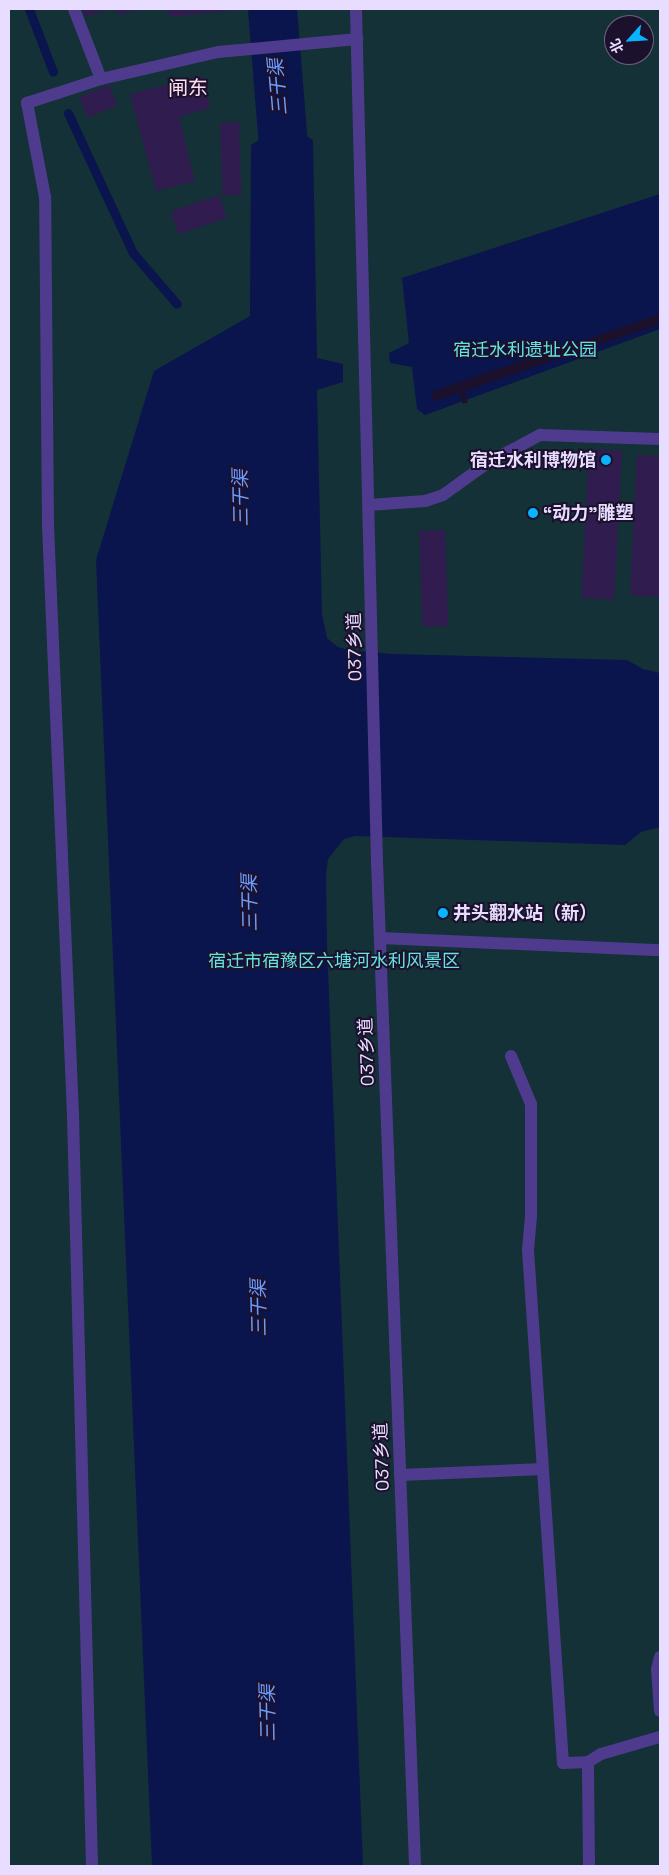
<!DOCTYPE html>
<meta charset="utf-8">
<style>
body{margin:0}
#map{position:relative;width:669px;height:1875px;overflow:hidden;background:#1b112d;font-family:"Space Grotesk","Noto Sans SC",sans-serif}
div>[style]{position:absolute}
[style*='--x']{left:calc(var(--x)*1px);top:calc(var(--y)*1px);width:calc(var(--w)*1px);rotate:calc(var(--a)*1deg)}
.green>*{inset:0;background:#143137}
.water>*{inset:0;background:#0a154d;transform-origin:0 0}
.pier>*{inset:0;background:#1b112d}
.stream>*{height:9px;margin:-4.5px;padding:0 4.5px;transform-origin:4.5px;border-radius:4.5px;background:#0a154d}
.river>*{height:49px;margin:-24.5px;padding:0 24.5px;transform-origin:24.5px;border-radius:24.5px;background:#0a154d}
.building>*{inset:0;background:#311c4f;transform-origin:0 0}
.service>*{height:12px;margin:-6px;padding:0 6px;transform-origin:6px;border-radius:6px;background:#4f3b8d}
.tertiary>*{height:12px;margin:-6px;padding:0 6px;transform-origin:6px;border-radius:6px;background:#4f3b8d}
.dots>*{width:14px;height:14px;translate:-50% -50%;box-sizing:border-box;border:2px solid #1b112d;border-radius:50%}
span{translate:-50% -50%;white-space:nowrap;text-align:center;line-height:1.15;-webkit-text-stroke:4px #1b112d;paint-order:stroke}
.park-label{font-size:18px;color:#64e4de}
.poi-label{font-size:18px;color:#e8ddff;font-weight:700}
.right{translate:-100% -50%;text-align:right}
.left{translate:0 -50%;text-align:left}
.street-label{font-size:18px;color:#e8ddff}
.water-label{font-size:19px;color:#6b9cff;font-style:italic}
.quarter-label{font-size:20px;color:#ffdfed}
.frame{position:absolute;inset:0;border:10px solid #e8ddff;pointer-events:none}
.north{position:absolute;left:604px;top:15px;width:50px;height:50px;box-sizing:border-box;background:#1b112d;border:1px solid #6d6381;border-radius:50%;rotate:244deg;font-size:14px;font-weight:700;line-height:20px;text-align:center;color:#e8ddff}
.north::after{content:'';display:block;margin:auto;width:18px;height:22px;background:#09b4ff;clip-path:polygon(50% 0,100% 100%,50% 72%,0 100%)}
</style>
<div id="map">
<div class="green">
<div style="clip-path:polygon(evenodd,9px 9px,660px 9px,660px 1866px,9px 1866px,9px 9px,614px 25px,644px 25px,644px 55px,614px 55px,614px 25px)"></div>
</div>
<div class="water">
<div style="left:256px;top:9px;width:26px;height:24px"></div>
<div style="clip-path:polygon(274px 114px,288px 114px,295px 129px,313px 140px,317px 358px,343px 364px,343px 382px,317px 390px,322px 614px,327px 638px,338px 647px,348px 650px,392px 654px,627px 660px,643px 669px,660px 673px,660px 827px,641px 832px,625px 845px,355px 836px,344px 839px,328px 859px,326px 874px,327px 944px,363px 1866px,152px 1866px,96px 560px,154px 371px,250px 316px,251px 145px,270px 133px)"></div>
<div style="clip-path:polygon(660px 194px,660px 329px,425px 415px,417px 409px,412px 367px,390px 363px,389px 353px,409px 343px,402px 278px)"></div>
</div>
<div class="pier">
<div style="clip-path:polygon(660px 314px,660px 324px,465px 391px,468px 402px,463px 404px,459px 393px,434px 401px,430px 392px)"></div>
</div>
<div class="stream">
<div style="--x:29;--y:9;--w:67;--a:69.1"></div>
<div style="--x:68;--y:113;--w:154;--a:65.1"></div>
<div style="--x:133;--y:253;--w:67;--a:49.2"></div>
</div>
<div class="river">
<div style="--x:272;--y:9;--w:136;--a:85.4"></div>
<div style="--x:283;--y:145;--w:36;--a:90"></div>
</div>
<div class="building">
<div style="clip-path:polygon(83px 9px,108px 9px,86px 17px)"></div>
<div style="clip-path:polygon(116px 9px,138px 9px,118px 15px)"></div>
<div style="clip-path:polygon(169px 9px,234px 9px,234px 10px,169px 17px)"></div>
<div style="clip-path:polygon(202px 76px,210px 108px,179px 117px,195px 181px,156px 191px,130px 94px)"></div>
<div style="left:109px;top:85px;width:22px;height:32px;rotate:68deg"></div>
<div style="left:239px;top:122px;width:73px;height:19px;rotate:88deg"></div>
<div style="left:219px;top:195px;width:24px;height:51px;rotate:71deg"></div>
<div style="left:589px;top:449px;width:33px;height:149px;rotate:3deg"></div>
<div style="clip-path:polygon(637px 455px,660px 456px,660px 597px,630px 595px)"></div>
<div style="left:445px;top:530px;width:96px;height:26px;rotate:88deg"></div>
</div>
<div class="service">
<div style="--x:74;--y:9;--w:75;--a:68.9"></div>
<div style="--x:369;--y:505;--w:56;--a:-4.1"></div>
<div style="--x:425;--y:501;--w:19;--a:-18"></div>
<div style="--x:443;--y:495;--w:57;--a:-35.7"></div>
<div style="--x:489;--y:462;--w:58;--a:-27.9"></div>
<div style="--x:540;--y:435;--w:120;--a:1.9"></div>
<div style="--x:380;--y:938;--w:280;--a:2.5"></div>
<div style="--x:511;--y:1056;--w:52;--a:67.4"></div>
<div style="--x:531;--y:1104;--w:112;--a:90"></div>
<div style="--x:531;--y:1216;--w:34;--a:95"></div>
<div style="--x:528;--y:1250;--w:514;--a:86.1"></div>
<div style="--x:563;--y:1763;--w:25;--a:-2"></div>
<div style="--x:400;--y:1475;--w:142;--a:-2.4"></div>
<div style="--x:660;--y:1657;--w:12;--a:104"></div>
<div style="--x:657;--y:1669;--w:42;--a:85.9"></div>
<div style="--x:92;--y:1866;--w:751;--a:-91.45"></div>
<div style="--x:73;--y:1115;--w:591;--a:-92.43"></div>
<div style="--x:48;--y:525;--w:328;--a:-90.5"></div>
<div style="--x:45;--y:197;--w:96;--a:-100.8"></div>
<div style="--x:27;--y:103;--w:78;--a:-18"></div>
<div style="--x:101;--y:79;--w:120;--a:-13"></div>
<div style="--x:218;--y:52;--w:140;--a:-5.3"></div>
<div style="--x:589;--y:1866;--w:104;--a:-90.6"></div>
<div style="--x:588;--y:1762;--w:15;--a:-32"></div>
<div style="--x:601;--y:1754;--w:61;--a:-16.1"></div>
</div>
<div class="tertiary">
<div style="--x:356;--y:9;--w:853;--a:88.59"></div>
<div style="--x:377;--y:862;--w:1005;--a:87.83"></div>
</div>
<div class="dots">
<div style="left:606px;top:460px;background:#09b4ff"></div>
<div style="left:533px;top:513px;background:#09b4ff"></div>
<div style="left:443px;top:913px;background:#09b4ff"></div>
</div>
<div class="park-label">
<span style="left:525px;top:350px">宿迁水利遗址公园</span>
<span style="left:334px;top:961px">宿迁市宿豫区六塘河水利风景区</span>
</div>
<div class="poi-label">
<span class="right" style="left:596px;top:460px">宿迁水利博物馆</span>
<span class="left" style="left:543px;top:513px">“动力”雕塑</span>
<span class="left" style="left:453px;top:913px">井头翻水站（新）</span>
</div>
<div class="street-label">
<span style="left:355px;top:647px;rotate:-91deg">037乡道</span>
<span style="left:367px;top:1052px;rotate:-92deg">037乡道</span>
<span style="left:382px;top:1457px;rotate:-92deg">037乡道</span>
</div>
<div class="water-label">
<span style="left:278px;top:87px;rotate:-95deg">三干渠</span>
<span style="left:241px;top:498px;rotate:-91deg">三干渠</span>
<span style="left:250px;top:903px;rotate:-91deg">三干渠</span>
<span style="left:259px;top:1308px;rotate:-91deg">三干渠</span>
<span style="left:268px;top:1713px;rotate:-91deg">三干渠</span>
</div>
<div class="quarter-label">
<span style="left:188px;top:88px">闸东</span>
</div>
<div class="frame"></div>
<div class="north">北</div>
</div>
